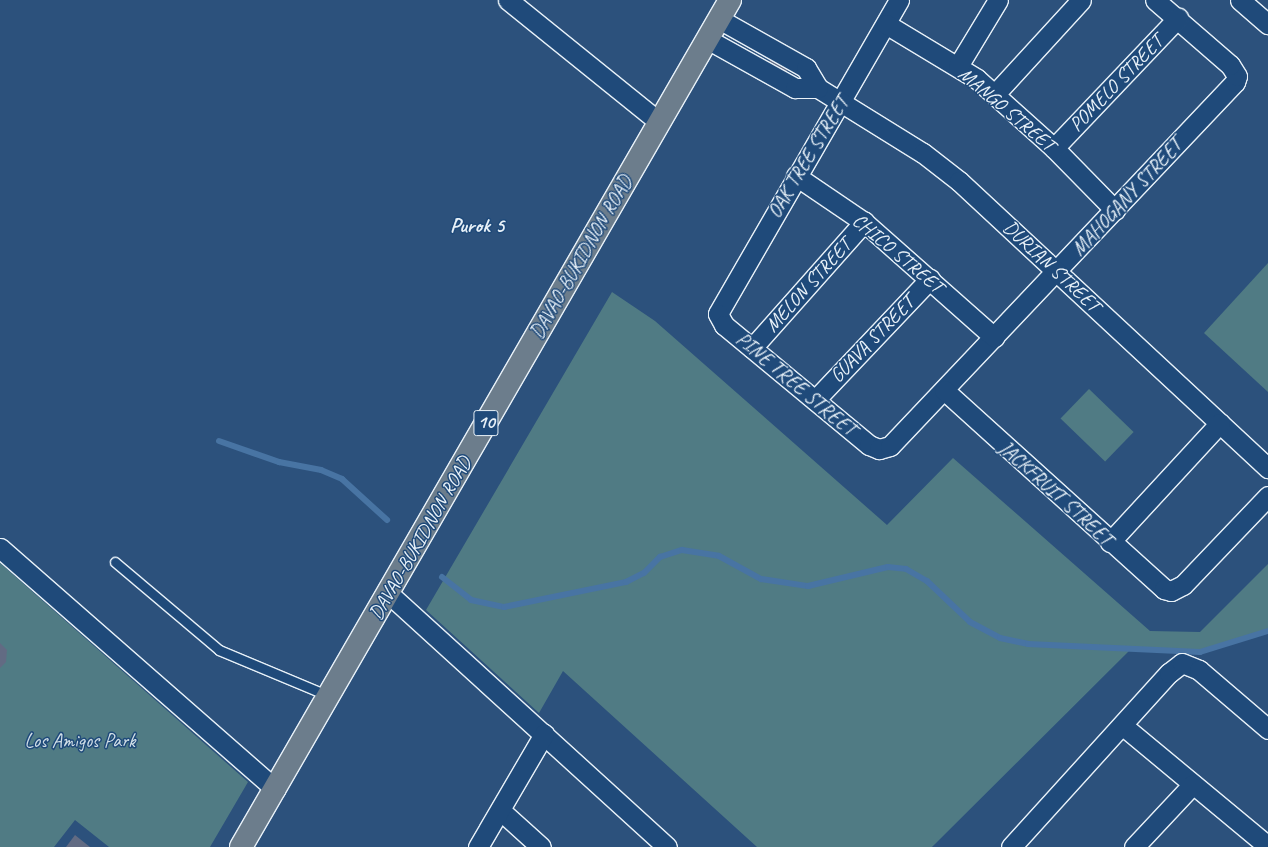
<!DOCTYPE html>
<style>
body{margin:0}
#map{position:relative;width:1268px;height:847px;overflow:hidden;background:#2c517c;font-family:Caveat,sans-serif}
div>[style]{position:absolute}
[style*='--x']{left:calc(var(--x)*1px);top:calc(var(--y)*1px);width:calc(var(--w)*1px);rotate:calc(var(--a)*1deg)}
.green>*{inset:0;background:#507b84;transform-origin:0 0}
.stream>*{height:6px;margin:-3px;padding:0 3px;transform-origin:3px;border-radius:3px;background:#4874a3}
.building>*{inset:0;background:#626b83;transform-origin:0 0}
.roads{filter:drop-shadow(1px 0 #e8f1f8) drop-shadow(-1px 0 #e8f1f8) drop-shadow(0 1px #e8f1f8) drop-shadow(0 -1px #e8f1f8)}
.service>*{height:9px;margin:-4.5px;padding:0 4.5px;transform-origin:4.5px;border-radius:4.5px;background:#1f4a7a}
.minor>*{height:19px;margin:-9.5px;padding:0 9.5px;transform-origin:9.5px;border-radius:9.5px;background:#1f4a7a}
.trunk>*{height:22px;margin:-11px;padding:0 11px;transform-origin:11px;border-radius:11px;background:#6c7d8c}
span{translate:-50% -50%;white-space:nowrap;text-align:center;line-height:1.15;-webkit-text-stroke:3px #1f4a7a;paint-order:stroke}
.shield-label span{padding:1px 3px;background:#1f4a7a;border:1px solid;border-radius:3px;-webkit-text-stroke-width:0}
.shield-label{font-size:19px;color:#e8f1f8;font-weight:700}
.street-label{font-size:20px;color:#e8f1f8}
.park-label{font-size:20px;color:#d1dfe7}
.neighbourhood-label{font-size:21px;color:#e8f1f8;font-weight:700}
</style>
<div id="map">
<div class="green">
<div style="clip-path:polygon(1268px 263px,1268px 392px,1204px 333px)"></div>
<div style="clip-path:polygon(612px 292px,655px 321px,887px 525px,953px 458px,1150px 631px,1200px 632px,1268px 564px,1268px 631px,1200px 652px,1132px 648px,932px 847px,757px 847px,563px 671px,539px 713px,426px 610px)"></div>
<div style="left:1089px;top:389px;width:62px;height:41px;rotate:44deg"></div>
<div style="clip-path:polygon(0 563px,248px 782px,210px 847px,109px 847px,75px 820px,54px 847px,0 847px)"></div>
</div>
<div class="stream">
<div style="--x:219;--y:441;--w:64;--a:19.3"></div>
<div style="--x:279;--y:462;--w:43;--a:10.8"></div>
<div style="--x:321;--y:470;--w:23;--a:23"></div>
<div style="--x:342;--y:479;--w:61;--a:42.3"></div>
<div style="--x:442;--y:577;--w:37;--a:38"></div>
<div style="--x:471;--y:600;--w:34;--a:12"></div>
<div style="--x:504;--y:607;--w:125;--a:-11.6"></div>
<div style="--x:626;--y:582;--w:20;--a:-27"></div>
<div style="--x:644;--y:573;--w:23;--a:-45"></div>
<div style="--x:660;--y:557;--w:23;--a:-18"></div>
<div style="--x:682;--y:550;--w:37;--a:9"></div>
<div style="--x:719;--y:556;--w:48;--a:28.7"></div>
<div style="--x:761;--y:579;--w:48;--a:8.5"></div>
<div style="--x:808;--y:586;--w:82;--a:-13.4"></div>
<div style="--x:888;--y:567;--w:18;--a:6"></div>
<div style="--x:906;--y:569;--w:24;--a:30"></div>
<div style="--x:927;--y:581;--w:59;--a:43.6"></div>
<div style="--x:970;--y:622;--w:34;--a:28"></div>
<div style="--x:1000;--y:638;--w:29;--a:12"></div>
<div style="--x:1028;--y:644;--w:172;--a:2.7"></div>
<div style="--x:1200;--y:652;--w:71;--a:-17.2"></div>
</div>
<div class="building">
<div style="left:772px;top:57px;width:20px;height:9px;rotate:30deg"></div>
<div style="clip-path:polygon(0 643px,7px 650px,6px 662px,0 668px)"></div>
<div style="clip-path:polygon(75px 835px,90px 847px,66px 847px)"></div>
</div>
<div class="roads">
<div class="service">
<div style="--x:115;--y:562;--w:136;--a:40.2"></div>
<div style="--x:219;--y:650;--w:119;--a:22.7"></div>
</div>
<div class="minor">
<div style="--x:508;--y:0;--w:194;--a:38.9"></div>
<div style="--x:899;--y:0;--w:362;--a:120"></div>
<div style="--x:718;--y:314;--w:13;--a:61"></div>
<div style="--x:724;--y:325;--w:188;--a:39.6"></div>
<div style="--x:869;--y:445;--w:11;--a:22"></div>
<div style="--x:879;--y:449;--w:11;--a:-15"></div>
<div style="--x:890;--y:446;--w:502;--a:-46.54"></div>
<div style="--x:1235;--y:82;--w:6;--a:-72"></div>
<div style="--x:1237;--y:76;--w:13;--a:-122"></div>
<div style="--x:1230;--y:65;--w:99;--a:-139.1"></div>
<div style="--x:1240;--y:0;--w:37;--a:41"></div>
<div style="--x:719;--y:19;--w:100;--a:29.4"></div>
<div style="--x:806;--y:68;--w:23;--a:59"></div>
<div style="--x:818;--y:88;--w:123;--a:31.8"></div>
<div style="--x:923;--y:153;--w:46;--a:37.9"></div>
<div style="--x:959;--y:181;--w:422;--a:42.9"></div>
<div style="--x:886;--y:24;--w:106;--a:31.1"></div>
<div style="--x:977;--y:79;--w:103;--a:41.9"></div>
<div style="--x:1054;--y:148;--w:87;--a:45.5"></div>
<div style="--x:707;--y:39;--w:101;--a:29.1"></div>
<div style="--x:795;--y:88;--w:23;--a:0"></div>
<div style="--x:958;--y:66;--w:77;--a:-58.8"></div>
<div style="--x:995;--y:94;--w:127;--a:-47.5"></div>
<div style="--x:1054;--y:148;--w:180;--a:-46.4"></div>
<div style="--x:796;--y:176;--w:82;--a:34.1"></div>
<div style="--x:864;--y:222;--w:174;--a:41.5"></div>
<div style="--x:752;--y:348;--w:169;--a:-48.4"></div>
<div style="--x:944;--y:390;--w:297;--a:42.1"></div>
<div style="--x:1164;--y:589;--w:7;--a:16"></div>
<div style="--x:1171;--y:591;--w:13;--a:-27"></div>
<div style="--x:1183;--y:585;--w:123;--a:-46.3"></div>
<div style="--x:815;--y:400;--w:167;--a:-46.5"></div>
<div style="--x:1110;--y:542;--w:162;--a:-47.3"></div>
<div style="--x:0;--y:548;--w:366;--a:41.2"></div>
<div style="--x:388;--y:593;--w:377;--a:42.3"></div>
<div style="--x:1122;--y:725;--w:190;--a:39.7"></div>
<div style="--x:500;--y:810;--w:55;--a:42.1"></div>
<div style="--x:478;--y:847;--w:131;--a:-59.7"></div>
<div style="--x:1011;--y:847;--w:235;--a:-47.8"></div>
<div style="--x:1169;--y:673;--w:16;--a:-38"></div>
<div style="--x:1182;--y:663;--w:18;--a:22"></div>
<div style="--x:1199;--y:670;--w:91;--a:40.5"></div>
<div style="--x:1134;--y:847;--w:86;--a:-46.9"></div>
</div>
<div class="trunk">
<div style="--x:241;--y:847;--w:978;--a:-60"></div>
</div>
</div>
<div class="shield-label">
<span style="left:486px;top:423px">10</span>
</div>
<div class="street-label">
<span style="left:1116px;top:83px;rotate:-46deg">POMELO STREET</span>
<span style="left:1007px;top:109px;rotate:40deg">MANGO STREET</span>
<span style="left:808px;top:157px;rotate:-59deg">OAK TREE STREET</span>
<span style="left:1127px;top:197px;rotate:-47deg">MAHOGANY STREET</span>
<span style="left:898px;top:253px;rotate:40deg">CHICO STREET</span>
<span style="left:581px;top:257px;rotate:-60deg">DAVAO-BUKIDNON ROAD</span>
<span style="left:1052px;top:266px;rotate:43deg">DURIAN STREET</span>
<span style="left:808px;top:285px;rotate:-48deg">MELON STREET</span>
<span style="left:872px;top:339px;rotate:-46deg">GUAVA STREET</span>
<span style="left:796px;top:384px;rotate:40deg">PINE TREE STREET</span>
<span style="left:1056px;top:493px;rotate:42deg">JACKFRUIT STREET</span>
<span style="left:420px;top:538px;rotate:-60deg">DAVAO-BUKIDNON ROAD</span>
</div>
<div class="park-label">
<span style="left:80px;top:740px">Los Amigos Park</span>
</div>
<div class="neighbourhood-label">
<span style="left:477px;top:225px">Purok 5</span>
</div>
</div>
